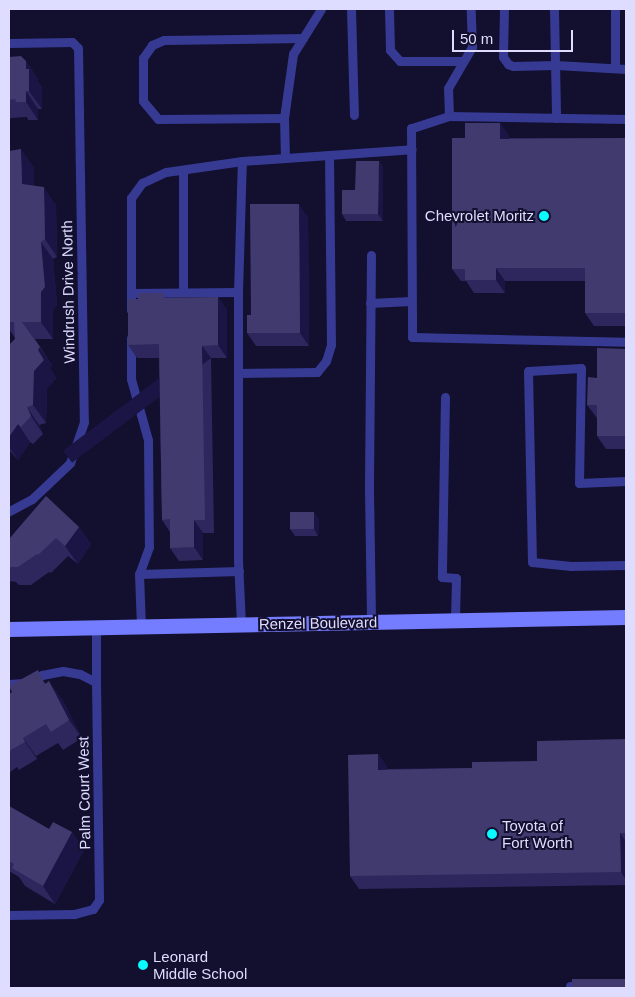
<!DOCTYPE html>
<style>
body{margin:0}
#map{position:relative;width:635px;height:997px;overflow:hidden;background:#120f2f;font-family:Helvetica,sans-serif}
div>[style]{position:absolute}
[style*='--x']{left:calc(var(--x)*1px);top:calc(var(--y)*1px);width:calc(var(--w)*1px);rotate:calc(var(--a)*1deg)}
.lane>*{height:9px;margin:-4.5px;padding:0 4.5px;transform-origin:4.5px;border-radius:4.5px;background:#363a93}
.secondary>*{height:15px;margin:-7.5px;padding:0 7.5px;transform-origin:7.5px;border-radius:7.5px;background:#747cff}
.wall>*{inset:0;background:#2d275e}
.shaded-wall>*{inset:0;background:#1a1544;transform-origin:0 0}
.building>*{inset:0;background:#403a6f;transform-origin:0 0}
.dots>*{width:14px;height:14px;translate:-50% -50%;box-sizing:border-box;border:2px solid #120f2f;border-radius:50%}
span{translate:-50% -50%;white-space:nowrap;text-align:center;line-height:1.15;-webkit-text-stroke:4px #120f2f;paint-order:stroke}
.poi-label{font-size:15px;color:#dfddff}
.right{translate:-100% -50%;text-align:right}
.left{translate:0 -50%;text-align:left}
.street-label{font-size:15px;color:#dfddff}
.frame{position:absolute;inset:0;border:10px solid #dfddff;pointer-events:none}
.scale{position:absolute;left:452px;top:30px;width:121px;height:22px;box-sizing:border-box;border:2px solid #dfddff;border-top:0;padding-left:6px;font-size:15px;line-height:18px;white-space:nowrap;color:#dfddff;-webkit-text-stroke:4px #120f2f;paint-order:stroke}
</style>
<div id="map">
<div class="lane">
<div style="--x:351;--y:9;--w:106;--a:88.4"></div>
<div style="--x:389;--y:9;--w:41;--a:88.6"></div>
<div style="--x:390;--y:50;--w:15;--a:48"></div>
<div style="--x:400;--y:61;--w:63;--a:0"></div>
<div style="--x:504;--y:9;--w:48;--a:91.2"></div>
<div style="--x:503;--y:57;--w:9;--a:54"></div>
<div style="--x:508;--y:64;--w:5;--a:22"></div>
<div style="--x:513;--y:66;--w:43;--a:-1.3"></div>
<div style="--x:556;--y:65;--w:70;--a:3.3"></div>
<div style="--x:554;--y:9;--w:109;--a:88.9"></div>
<div style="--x:615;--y:9;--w:59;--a:90"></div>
<div style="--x:9;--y:43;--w:63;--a:-0.9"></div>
<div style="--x:72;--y:42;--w:8;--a:45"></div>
<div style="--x:78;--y:48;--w:374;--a:89.1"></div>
<div style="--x:84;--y:422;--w:43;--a:108.9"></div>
<div style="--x:70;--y:463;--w:52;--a:136.5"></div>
<div style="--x:32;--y:499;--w:26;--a:152"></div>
<div style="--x:449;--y:116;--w:28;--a:-92"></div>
<div style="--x:448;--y:88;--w:48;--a:-59.7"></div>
<div style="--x:472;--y:47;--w:38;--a:-92"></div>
<div style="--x:284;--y:118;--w:126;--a:179.5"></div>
<div style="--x:158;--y:119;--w:23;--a:-130"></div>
<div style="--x:143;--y:101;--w:43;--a:-90"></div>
<div style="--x:143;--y:58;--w:16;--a:-55"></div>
<div style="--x:152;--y:45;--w:13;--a:-23"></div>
<div style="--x:164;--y:40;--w:139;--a:-0.8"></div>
<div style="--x:626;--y:119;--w:177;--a:-179"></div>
<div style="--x:449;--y:116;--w:40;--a:162"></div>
<div style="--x:411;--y:128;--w:209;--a:89.7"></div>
<div style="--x:412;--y:337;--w:214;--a:1.3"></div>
<div style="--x:285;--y:158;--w:40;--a:-91.4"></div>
<div style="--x:284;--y:118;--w:65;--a:-82"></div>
<div style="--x:293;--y:54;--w:53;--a:-58.1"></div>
<div style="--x:183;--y:170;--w:122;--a:90"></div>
<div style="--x:371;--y:255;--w:236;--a:90.5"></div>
<div style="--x:369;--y:491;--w:131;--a:89.1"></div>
<div style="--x:131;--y:293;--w:95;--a:-90"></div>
<div style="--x:131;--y:198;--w:19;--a:-54"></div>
<div style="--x:142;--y:183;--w:26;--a:-25"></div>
<div style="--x:166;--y:172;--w:77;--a:-8.2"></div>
<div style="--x:370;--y:303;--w:41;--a:-2.8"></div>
<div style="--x:131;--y:310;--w:17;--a:-90"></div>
<div style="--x:131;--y:293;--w:107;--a:-0.5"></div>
<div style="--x:131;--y:338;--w:41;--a:90"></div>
<div style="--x:131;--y:379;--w:63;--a:74.4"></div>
<div style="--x:148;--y:440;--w:107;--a:89.5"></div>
<div style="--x:149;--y:547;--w:29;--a:110"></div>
<div style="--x:139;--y:574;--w:52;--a:87.8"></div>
<div style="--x:238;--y:373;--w:79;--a:-0.7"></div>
<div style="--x:317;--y:372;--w:14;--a:-51"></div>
<div style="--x:326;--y:361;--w:17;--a:-73"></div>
<div style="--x:331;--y:345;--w:190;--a:-90.6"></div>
<div style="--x:445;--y:397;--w:180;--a:91"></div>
<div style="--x:442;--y:577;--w:14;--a:4"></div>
<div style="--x:456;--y:578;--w:42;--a:91.4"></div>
<div style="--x:626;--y:481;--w:47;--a:177.6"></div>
<div style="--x:579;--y:483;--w:115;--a:-89"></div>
<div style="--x:581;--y:368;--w:53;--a:176.8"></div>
<div style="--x:528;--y:371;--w:191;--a:88.8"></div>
<div style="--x:532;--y:562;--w:39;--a:6"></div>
<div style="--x:571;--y:566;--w:55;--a:-1"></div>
<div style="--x:139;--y:574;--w:100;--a:-1.7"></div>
<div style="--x:241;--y:624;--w:64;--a:-92.7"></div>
<div style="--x:238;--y:560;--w:268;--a:-90"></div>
<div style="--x:238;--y:292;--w:131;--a:-88.3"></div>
<div style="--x:242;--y:161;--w:170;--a:-4"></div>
<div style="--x:96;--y:627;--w:55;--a:90"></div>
<div style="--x:9;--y:684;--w:14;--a:-4"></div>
<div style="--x:23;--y:683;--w:21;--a:-23"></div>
<div style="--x:42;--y:675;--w:21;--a:-11"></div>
<div style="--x:63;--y:671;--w:17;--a:10"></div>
<div style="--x:80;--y:674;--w:18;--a:27"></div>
<div style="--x:96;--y:682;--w:218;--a:89.2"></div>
<div style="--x:99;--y:900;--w:11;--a:124"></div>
<div style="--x:93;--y:909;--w:20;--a:165"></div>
<div style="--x:74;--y:914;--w:65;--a:179.1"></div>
<div style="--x:570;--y:986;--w:2;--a:90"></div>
</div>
<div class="secondary">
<div style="--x:9;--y:629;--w:617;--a:-1.11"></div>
</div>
<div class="wall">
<div style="clip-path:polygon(9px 57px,26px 61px,38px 79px,38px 82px,42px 87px,42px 109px,38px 109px,38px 120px,28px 120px,27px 117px,11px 118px,9px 120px)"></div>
<div style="clip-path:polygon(500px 123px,509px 136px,509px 138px,626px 138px,626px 326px,594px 326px,585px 313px,585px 281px,505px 281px,505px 293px,474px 293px,466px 281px,461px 281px,452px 269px,465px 138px)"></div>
<div style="clip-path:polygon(9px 149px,10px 151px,34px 167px,34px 186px,56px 205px,57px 257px,53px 259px,57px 305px,53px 310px,53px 339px,35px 339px,52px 365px,50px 368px,56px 378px,47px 389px,46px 423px,39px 425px,43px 434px,33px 444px,30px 442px,18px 460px,9px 450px,9px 345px,15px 339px,15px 338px,9px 329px)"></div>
<div style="clip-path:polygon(379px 161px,383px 168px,383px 221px,346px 221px,342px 214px,355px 190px)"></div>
<div style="clip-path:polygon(308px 217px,309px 346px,256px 346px,247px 333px,251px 315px)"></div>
<div style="clip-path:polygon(218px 297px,227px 310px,227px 358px,211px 358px,214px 533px,203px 533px,203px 560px,179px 561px,170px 548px,170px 532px,162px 520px,159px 358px,137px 358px,128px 345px,138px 299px)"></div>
<div style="clip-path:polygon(626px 349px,626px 449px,606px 449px,597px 436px,597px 418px,587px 405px,597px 378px)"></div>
<div style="clip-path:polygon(319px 519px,318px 536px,295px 536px,290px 529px)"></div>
<div style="clip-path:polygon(79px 527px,91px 544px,78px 564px,68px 556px,51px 573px,49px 572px,31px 585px,19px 585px,16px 582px,9px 581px,9px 539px)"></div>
<div style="clip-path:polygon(47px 683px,62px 699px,82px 738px,63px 750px,58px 743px,36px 756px,37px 759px,19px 770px,17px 767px,9px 773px,9px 694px)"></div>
<div style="clip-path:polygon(626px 739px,626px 885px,359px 889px,350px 876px,378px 754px,387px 767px,387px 769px,472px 768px,537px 761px)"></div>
<div style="clip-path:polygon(9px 806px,49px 829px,72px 832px,84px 850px,55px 904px,25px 886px,19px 877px,9px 871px)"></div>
</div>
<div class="shaded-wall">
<div style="clip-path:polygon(26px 61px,38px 79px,38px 82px,42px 87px,42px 109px,29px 91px,26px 69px)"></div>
<div style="clip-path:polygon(26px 91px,38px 109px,38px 120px,26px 102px)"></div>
<div style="clip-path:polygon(500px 123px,509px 136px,509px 151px,500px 139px)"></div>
<div style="clip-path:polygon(21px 149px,34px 167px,34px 202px,22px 184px)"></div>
<div style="clip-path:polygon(379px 161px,383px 168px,383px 221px,378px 214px)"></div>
<div style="clip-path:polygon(44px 187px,56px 205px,57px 257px,45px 239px)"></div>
<div style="clip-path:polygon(299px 204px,308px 217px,309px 346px,300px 333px)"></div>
<div style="clip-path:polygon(41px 242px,53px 259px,57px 305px,53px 310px,53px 339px,41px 322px)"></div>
<div style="clip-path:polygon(496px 268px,505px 281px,505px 293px,496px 280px)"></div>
<div style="clip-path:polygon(218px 297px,227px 310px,227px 358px,218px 345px)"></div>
<div style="clip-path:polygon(22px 322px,52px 365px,50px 368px,56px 378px,47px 389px,46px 423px,33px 405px)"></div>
<div style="left:202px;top:346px;width:15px;height:174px;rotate:53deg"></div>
<div style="clip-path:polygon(27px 407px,39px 425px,43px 434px,31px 416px)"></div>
<div style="clip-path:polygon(18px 424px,30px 442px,18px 460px,9px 447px,9px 437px)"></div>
<div style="clip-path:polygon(314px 512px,319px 519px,318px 536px,314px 529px)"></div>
<div style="clip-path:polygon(194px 520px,203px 533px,203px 560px,194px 547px)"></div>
<div style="clip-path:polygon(79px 527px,91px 544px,78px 564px,65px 546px)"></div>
<div style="clip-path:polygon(49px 681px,62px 699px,82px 738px,69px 720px)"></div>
<div style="clip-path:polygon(23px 738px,36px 756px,37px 759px,25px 742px)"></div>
<div style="clip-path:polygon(378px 754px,387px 767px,387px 783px,378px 770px)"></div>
<div style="clip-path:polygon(72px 832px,84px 850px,55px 904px,43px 886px)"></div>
<div style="clip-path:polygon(620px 833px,626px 842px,626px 880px,621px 872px)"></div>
</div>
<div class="building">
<div style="clip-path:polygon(21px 56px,26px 61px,26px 69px,29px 69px,29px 91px,26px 91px,26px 102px,16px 102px,15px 99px,9px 100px,9px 57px)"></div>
<div style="clip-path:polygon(465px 123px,500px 123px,500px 139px,626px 138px,626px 313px,585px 313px,585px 268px,496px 268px,496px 280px,465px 280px,465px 269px,452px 269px,452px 138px,465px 138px)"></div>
<div style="clip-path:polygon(21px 149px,22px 184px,44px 187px,45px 239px,41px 242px,45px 287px,41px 292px,41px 322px,22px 322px,40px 347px,38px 350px,44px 360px,34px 371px,33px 405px,27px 407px,31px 416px,21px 427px,18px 424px,9px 437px,9px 345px,15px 339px,14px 322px,9px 322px,9px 151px)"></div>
<div style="clip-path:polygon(356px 161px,379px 161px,378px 214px,342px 214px,342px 190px,355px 190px)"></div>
<div style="clip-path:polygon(250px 204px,299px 204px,300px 333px,247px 333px,247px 315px,251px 315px)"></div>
<div style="clip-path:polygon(138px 293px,164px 293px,164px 298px,218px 297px,218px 345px,202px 346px,205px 520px,194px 520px,194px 547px,170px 548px,170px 519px,162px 520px,159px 344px,128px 345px,128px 299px,138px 299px)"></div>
<div style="clip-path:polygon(597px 348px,626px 349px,626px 436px,597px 436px,597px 405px,587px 405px,588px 377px,597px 378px)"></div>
<div style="clip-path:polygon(46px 496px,79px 527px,65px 546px,56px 538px,38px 555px,37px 554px,18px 567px,9px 567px,9px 539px)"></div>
<div style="left:290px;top:512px;width:24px;height:17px"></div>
<div style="clip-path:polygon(38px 670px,45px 684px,49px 681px,69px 720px,51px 732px,46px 724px,23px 738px,25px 742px,9px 751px,9px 694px,12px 692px,9px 686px)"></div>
<div style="clip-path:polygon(626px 739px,626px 833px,620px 833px,621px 872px,350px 876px,348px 755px,378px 754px,378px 770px,472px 768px,472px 762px,537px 761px,537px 741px)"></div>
<div style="clip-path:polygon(9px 806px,49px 829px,53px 822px,72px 832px,43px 886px,12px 868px,14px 864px,9px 861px)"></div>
<div style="left:626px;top:979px;width:9px;height:54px;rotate:90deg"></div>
</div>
<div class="dots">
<div style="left:544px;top:216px;background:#09faff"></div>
<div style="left:492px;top:834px;background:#09faff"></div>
<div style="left:143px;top:965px;background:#09faff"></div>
</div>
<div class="poi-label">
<span class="right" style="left:534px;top:216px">Chevrolet Moritz</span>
<span class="left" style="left:502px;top:834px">Toyota of<br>Fort Worth</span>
<span class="left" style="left:153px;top:965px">Leonard<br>Middle School</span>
</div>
<div class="street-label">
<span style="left:68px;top:292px;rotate:-91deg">Windrush Drive North</span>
<span style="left:318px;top:623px;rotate:-1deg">Renzel Boulevard</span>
<span style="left:84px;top:793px;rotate:-91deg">Palm Court West</span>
</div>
<div class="frame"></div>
<div class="scale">50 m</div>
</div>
